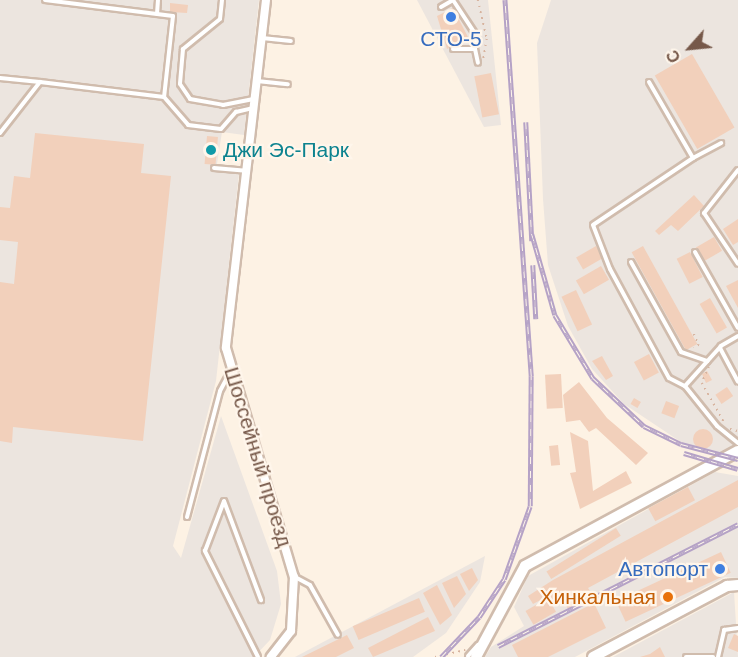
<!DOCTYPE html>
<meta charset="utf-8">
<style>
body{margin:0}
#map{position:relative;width:738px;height:657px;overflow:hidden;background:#fdf2e4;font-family:Helvetica,sans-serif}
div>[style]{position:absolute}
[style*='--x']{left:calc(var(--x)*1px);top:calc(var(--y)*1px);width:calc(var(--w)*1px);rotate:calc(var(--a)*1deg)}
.industrial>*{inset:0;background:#ece5df}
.building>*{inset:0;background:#f2d0bb;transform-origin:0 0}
.round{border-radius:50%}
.path>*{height:1.5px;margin-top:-0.75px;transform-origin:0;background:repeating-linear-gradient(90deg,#d7b39e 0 1.5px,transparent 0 6px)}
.roads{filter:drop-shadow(2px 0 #d0bcad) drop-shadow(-2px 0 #d0bcad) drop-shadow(0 2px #d0bcad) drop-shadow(0 -2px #d0bcad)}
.lane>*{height:4px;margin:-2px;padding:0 2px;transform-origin:2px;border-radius:2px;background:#fff}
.street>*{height:8px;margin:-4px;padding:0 4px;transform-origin:4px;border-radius:4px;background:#fff}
.secondary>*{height:10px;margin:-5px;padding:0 5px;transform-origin:5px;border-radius:5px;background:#fff}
.rail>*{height:4.5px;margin-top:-2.25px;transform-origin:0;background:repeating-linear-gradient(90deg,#fff6eb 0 7px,#b5a2c6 0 14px);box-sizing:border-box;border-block:2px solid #b5a2c6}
.dots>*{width:16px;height:16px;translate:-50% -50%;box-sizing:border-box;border:3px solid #fff6eb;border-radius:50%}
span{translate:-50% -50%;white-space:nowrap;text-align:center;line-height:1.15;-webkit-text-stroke:4.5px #fff6eb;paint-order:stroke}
.shop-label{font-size:21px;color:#366cbe}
.right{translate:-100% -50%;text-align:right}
.culture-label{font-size:21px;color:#0d838f}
.left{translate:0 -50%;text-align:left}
.street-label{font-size:21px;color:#765849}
.food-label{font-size:21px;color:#c56008}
.north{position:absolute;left:660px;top:18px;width:60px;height:60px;-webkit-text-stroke:4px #fff6eb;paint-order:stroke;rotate:243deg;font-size:16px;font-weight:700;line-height:24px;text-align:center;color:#765849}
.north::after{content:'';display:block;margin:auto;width:21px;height:27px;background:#765849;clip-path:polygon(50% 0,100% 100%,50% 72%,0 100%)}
</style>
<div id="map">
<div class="industrial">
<div style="clip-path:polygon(0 0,259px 0,244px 135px,222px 132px,216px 170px,239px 174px,216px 381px,173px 546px,181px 558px,221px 416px,277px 571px,281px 604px,270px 640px,254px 657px,0 657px)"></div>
<div style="clip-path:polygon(417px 0,488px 0,501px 125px,484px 127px)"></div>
<div style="clip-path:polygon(551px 0,738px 0,738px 445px,720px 455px,684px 444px,624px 404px,592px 369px,568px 326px,548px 265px,543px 199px,537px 43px)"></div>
<div style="clip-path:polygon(715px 472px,738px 476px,738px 578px,725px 577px,575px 657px,485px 657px,491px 647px,524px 626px,514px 607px,528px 576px)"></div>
<div style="clip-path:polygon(485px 556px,480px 582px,446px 633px,413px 657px,295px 657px)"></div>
<div style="clip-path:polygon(734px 592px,738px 657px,613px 657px)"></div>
</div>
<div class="building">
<div style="clip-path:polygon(170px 3px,188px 5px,187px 13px,170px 12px)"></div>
<div style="clip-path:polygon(453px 8px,469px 39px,447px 49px,437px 16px)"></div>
<div style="left:692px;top:54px;width:85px;height:43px;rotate:60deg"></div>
<div style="left:491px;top:73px;width:42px;height:17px;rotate:79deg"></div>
<div style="clip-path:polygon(35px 133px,144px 144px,141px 173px,171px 176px,143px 441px,13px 427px,12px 443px,0 441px,0 282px,14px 284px,18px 242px,0 240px,0 207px,10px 208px,14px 176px,30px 178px)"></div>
<div style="left:207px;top:136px;width:11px;height:28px;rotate:5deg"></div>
<div style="clip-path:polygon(694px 195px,704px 206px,678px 231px,671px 225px,659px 235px,655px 231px)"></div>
<div style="clip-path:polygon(738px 219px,738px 242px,733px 245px,723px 229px)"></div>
<div style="left:714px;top:237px;width:16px;height:21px;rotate:60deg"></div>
<div style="left:596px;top:246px;width:14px;height:23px;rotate:60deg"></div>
<div style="left:643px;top:246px;width:112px;height:13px;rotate:61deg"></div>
<div style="left:690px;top:252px;width:28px;height:15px;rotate:63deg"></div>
<div style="left:601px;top:266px;width:16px;height:29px;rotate:60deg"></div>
<div style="clip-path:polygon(738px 280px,738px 308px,726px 286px)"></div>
<div style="left:576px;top:290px;width:38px;height:16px;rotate:65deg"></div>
<div style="left:710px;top:298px;width:34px;height:12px;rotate:60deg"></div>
<div style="left:649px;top:354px;width:21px;height:17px;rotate:62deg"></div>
<div style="clip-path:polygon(602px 356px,613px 376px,606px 380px,592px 361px)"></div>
<div style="clip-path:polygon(707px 371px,712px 380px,706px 383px,702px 374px)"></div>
<div style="left:561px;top:374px;width:34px;height:16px;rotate:87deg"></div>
<div style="clip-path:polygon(579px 382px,607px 418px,648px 453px,636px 465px,596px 428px,589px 432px,580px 420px,566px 422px,563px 395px)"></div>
<div style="left:727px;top:387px;width:11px;height:14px;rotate:56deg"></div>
<div style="left:634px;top:398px;width:8px;height:7px;rotate:30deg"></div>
<div style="left:666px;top:401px;width:14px;height:13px;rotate:21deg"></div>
<div class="round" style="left:693px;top:429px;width:20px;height:20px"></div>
<div style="clip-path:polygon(570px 432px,588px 441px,593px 491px,626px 471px,632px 483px,580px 509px,570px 473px,576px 472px)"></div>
<div style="left:558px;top:445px;width:20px;height:9px;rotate:84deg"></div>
<div style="clip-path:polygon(738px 480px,738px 507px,588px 588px,593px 595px,568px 609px,562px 597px,553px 602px,550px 595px,533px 604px,528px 596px,553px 580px)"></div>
<div style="left:688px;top:487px;width:15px;height:45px;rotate:62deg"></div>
<div style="left:616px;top:528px;width:9px;height:82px;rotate:58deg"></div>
<div style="left:721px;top:552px;width:23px;height:116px;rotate:65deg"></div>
<div style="clip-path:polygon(472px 568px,478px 580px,469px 591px,460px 574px)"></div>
<div style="clip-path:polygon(457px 576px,466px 594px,454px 608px,442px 583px)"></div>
<div style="clip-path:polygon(437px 585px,452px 615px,440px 625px,423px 593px)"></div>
<div style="left:419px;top:598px;width:15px;height:72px;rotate:67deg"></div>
<div style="left:548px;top:598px;width:16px;height:26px;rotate:60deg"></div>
<div style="clip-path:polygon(594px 603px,606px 628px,548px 657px,518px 657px,512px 645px)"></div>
<div style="clip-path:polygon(428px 617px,435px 631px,373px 657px,368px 648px)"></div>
<div style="clip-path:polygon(734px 634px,738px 636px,738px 652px,728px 648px)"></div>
<div style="clip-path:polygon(347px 635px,354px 648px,336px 657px,302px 657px)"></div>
<div style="clip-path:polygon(660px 647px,665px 657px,640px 657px,650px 654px)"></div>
</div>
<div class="path">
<div style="--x:478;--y:0;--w:40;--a:77"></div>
<div style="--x:487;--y:39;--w:23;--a:100"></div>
<div style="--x:694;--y:334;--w:12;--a:66"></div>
<div style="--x:699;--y:345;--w:6;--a:149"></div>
<div style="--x:709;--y:367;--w:17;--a:114"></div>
<div style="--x:702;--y:383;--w:47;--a:60.7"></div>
<div style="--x:730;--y:429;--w:8;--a:14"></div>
<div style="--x:435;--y:657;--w:31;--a:-13"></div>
</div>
<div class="roads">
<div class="lane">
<div style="--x:45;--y:0;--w:129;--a:7.1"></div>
<div style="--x:173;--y:16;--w:81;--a:96.3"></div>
<div style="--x:222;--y:0;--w:19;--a:96"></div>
<div style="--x:220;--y:19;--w:48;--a:141"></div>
<div style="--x:183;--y:49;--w:35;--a:95"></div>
<div style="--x:180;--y:84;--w:18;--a:56"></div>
<div style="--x:190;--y:99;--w:34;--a:10"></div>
<div style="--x:223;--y:105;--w:31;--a:-11"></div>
<div style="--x:453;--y:0;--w:42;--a:56.7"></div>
<div style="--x:476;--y:35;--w:14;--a:94"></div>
<div style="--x:475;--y:49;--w:22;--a:180"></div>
<div style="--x:441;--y:7;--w:14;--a:-30"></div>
<div style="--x:157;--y:14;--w:14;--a:-86"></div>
<div style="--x:262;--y:38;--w:29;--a:6"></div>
<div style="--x:475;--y:49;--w:14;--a:78"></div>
<div style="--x:0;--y:78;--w:40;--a:5.7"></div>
<div style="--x:257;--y:81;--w:31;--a:6"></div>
<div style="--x:649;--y:82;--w:88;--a:59.9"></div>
<div style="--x:693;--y:158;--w:120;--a:146.2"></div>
<div style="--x:593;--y:225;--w:47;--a:68.9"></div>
<div style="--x:610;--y:269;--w:124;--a:61.6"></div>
<div style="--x:669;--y:378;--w:18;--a:27"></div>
<div style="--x:0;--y:133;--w:65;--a:-51.9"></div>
<div style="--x:40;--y:82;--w:125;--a:6.9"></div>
<div style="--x:164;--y:97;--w:37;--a:49"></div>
<div style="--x:188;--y:125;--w:33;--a:7"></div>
<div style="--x:221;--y:129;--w:23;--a:-49"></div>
<div style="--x:236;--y:112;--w:17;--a:-13"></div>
<div style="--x:693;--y:158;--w:32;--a:-28"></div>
<div style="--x:214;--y:168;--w:32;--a:5"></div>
<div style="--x:738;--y:170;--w:55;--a:128.3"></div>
<div style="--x:704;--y:213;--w:61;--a:56.3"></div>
<div style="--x:695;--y:252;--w:87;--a:60.5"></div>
<div style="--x:631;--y:262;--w:103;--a:60.9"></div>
<div style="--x:681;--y:352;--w:28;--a:19"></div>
<div style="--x:738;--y:336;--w:20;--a:150"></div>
<div style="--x:721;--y:346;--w:54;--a:132"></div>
<div style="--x:685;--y:386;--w:51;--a:51.3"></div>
<div style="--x:717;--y:426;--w:27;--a:39"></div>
<div style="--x:720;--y:348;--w:38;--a:62"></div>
<div style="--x:187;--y:517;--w:130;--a:-75.3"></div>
<div style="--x:220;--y:391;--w:21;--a:-62"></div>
<div style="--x:295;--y:577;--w:17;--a:28"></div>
<div style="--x:310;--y:585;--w:57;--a:60.8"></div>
<div style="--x:468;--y:656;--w:15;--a:-48"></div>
<div style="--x:258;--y:657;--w:119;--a:-116.6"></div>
<div style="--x:205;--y:551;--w:53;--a:-69.2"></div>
<div style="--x:224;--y:501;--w:106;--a:69.5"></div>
<div style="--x:686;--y:657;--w:27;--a:0"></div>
<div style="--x:718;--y:657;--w:28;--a:-77"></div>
<div style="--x:724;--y:630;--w:14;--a:-8"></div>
</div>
<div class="street">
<div style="--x:266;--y:0;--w:350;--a:96.6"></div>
<div style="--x:226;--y:348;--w:239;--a:73.5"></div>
<div style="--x:294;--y:577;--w:54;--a:93.2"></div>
<div style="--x:291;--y:631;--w:33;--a:128"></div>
</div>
<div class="secondary">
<div style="--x:476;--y:657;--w:103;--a:-61.7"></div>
<div style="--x:525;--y:566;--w:242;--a:-28.4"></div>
<div style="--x:593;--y:657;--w:152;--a:-27.9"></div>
<div style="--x:727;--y:586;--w:11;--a:-5"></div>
</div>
</div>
<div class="rail">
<div style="--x:526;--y:122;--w:119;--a:87.1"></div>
<div style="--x:532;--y:234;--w:84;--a:74.1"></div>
<div style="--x:555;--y:315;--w:74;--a:58.9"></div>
<div style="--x:593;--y:378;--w:70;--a:43.3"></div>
<div style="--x:644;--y:426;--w:41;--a:25.9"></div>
<div style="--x:681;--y:444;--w:59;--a:14.7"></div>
<div style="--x:533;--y:265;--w:54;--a:86.8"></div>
<div style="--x:684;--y:453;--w:56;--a:16.5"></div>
<div style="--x:498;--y:646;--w:269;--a:-26.9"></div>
<div style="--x:441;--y:657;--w:55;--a:-46.5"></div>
<div style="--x:479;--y:617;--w:45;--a:-56.7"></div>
<div style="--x:504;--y:579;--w:77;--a:-70.4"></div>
<div style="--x:530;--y:506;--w:130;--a:-89.6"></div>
<div style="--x:531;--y:376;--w:377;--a:-94"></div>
</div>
<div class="dots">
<div style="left:451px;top:17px;background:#3f7fe0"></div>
<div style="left:211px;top:150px;background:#0f9aa8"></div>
<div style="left:720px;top:569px;background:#3f7fe0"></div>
<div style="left:668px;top:597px;background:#e8710a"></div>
</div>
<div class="shop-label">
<span style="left:451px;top:39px">СТО-5</span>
<span class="right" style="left:708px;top:569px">Автопорт</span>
</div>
<div class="culture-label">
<span class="left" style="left:223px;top:150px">Джи Эс-Парк</span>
</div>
<div class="street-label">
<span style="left:258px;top:457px;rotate:73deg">Шоссейный проезд</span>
</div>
<div class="food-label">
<span class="right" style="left:656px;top:597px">Хинкальная</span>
</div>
<div class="north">С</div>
</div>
